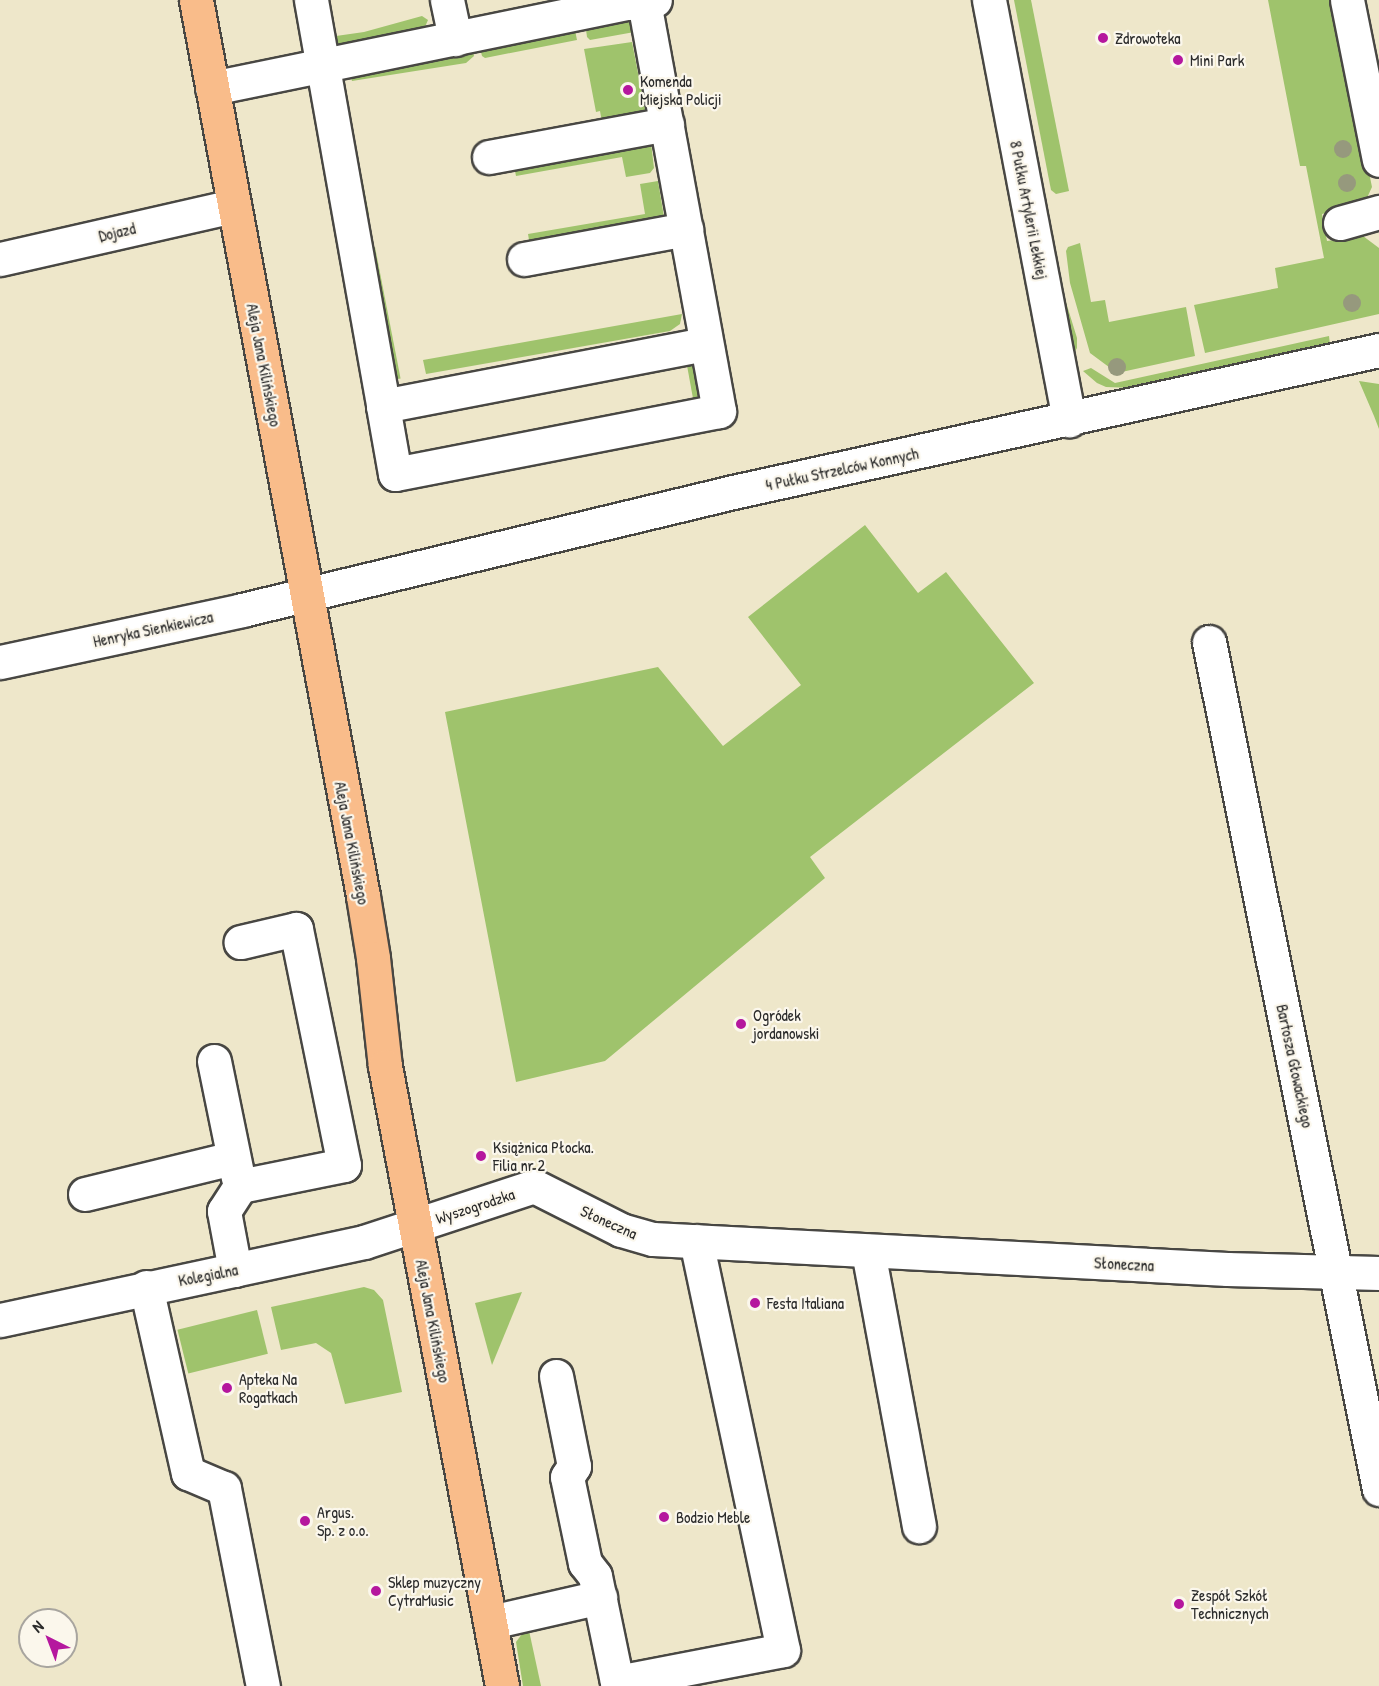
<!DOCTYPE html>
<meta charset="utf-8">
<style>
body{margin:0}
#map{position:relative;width:1379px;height:1686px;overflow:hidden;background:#eee7ca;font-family:"Patrick Hand",sans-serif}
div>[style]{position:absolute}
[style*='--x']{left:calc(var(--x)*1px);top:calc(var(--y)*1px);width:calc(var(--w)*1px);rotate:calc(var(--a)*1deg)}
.green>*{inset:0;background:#9fc36c;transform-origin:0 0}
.roads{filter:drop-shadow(2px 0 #484743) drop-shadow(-2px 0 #484743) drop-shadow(0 2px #484743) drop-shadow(0 -2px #484743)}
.minor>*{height:33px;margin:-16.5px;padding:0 16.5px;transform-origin:16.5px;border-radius:16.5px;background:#fff}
.major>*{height:33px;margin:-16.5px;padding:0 16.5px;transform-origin:16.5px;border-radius:16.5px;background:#f9bc8a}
.trees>*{width:18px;height:18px;margin:-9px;border-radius:50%;background:#96997d}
.dots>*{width:16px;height:16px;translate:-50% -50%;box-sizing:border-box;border:3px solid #fbf7ec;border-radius:50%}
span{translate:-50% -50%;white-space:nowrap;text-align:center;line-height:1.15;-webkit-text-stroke:4.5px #fbf7ec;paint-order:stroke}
.poi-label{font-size:16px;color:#2b2b2b}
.left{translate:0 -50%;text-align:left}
.street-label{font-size:16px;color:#2b2b2b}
.north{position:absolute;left:18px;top:1608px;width:60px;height:60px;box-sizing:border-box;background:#fbf7ec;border:2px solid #a8a59f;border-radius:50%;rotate:318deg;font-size:16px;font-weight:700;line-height:24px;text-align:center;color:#2b2b2b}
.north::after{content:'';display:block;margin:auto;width:21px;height:27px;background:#b5179e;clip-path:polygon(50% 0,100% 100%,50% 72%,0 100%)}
</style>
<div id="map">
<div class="green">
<div style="clip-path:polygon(1002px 0,1007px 0,1047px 205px,1043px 202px)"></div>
<div style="clip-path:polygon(1014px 0,1031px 0,1069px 191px,1056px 194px,1051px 190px)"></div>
<div style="clip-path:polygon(1268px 0,1334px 0,1372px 187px,1366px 200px,1349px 208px,1322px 214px,1327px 241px,1363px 236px,1379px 248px,1379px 314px,1205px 353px,1194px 305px,1278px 288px,1275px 268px,1324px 258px,1306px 166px,1300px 166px)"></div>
<div style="clip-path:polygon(422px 16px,428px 20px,424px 29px,340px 48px,331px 42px,336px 36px,364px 32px)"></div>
<div style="clip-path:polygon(616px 16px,633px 20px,640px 31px,590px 40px,587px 37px,585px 22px)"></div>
<div style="clip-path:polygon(574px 25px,577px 40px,485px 58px,482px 56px,479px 44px)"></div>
<div style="clip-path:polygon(632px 42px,646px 114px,603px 128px,600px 111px,596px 112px,584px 49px)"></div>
<div style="clip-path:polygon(472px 46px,474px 56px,466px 63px,352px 81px,351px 78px,399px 68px,406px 61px)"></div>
<div style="left:344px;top:86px;width:131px;height:7px;rotate:79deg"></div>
<div style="clip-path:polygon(651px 143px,654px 168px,650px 173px,626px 177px,622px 157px,516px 176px,513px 161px)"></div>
<div style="clip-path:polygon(658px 181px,664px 217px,530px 246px,528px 234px,645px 214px,640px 184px)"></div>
<div style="clip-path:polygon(1052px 241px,1061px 286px,1077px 338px,1077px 348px,1073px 355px,1051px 249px)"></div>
<div style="clip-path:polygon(1080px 243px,1091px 302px,1105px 300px,1109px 322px,1186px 307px,1195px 356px,1117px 373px,1090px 353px,1070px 283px,1066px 251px,1068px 247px)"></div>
<div style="left:375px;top:247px;width:134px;height:7px;rotate:79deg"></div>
<div style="clip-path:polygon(682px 314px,680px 324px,670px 331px,426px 374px,423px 360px)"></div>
<div style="clip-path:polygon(1329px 336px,1330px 345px,1134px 388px,1106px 387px,1097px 383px,1083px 371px,1091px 368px,1115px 383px)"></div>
<div style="clip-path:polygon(686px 360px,696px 364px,706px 395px,694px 404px)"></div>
<div style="clip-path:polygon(1359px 381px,1379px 384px,1379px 429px,1374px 416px)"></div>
<div style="clip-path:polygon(865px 525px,918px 593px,946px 572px,1034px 683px,810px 857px,825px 878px,605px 1061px,516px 1082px,445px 712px,658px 667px,723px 746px,801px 685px,748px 617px)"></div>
<div style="clip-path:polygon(364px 1287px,374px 1290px,383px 1300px,402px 1392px,345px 1404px,331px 1353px,316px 1343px,281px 1350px,271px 1307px)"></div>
<div style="clip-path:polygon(522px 1292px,492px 1365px,475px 1303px)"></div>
<div style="left:257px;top:1310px;width:45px;height:82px;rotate:76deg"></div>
<div style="clip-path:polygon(528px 1626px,541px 1686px,523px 1686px,516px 1642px)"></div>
</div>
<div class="roads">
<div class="minor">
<div style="--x:311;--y:0;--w:412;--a:79.9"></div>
<div style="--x:447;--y:0;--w:40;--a:78"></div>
<div style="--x:989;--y:0;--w:428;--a:79.2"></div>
<div style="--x:1347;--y:0;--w:163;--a:78.7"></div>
<div style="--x:644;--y:2;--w:416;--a:79.6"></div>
<div style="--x:719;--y:411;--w:330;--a:169"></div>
<div style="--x:395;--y:474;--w:69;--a:-100"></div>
<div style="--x:383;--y:406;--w:329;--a:-10.9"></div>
<div style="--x:212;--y:88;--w:424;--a:-11.6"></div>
<div style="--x:627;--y:3;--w:28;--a:-6"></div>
<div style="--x:489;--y:157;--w:181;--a:-10.5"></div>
<div style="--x:1340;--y:223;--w:41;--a:-15.8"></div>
<div style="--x:0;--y:259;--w:240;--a:-12.8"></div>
<div style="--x:524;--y:259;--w:165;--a:-10.5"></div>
<div style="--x:1209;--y:642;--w:864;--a:78.65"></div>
<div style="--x:0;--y:662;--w:248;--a:-12.1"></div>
<div style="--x:242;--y:610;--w:505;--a:-13.51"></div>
<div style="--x:733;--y:492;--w:661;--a:-12.4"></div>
<div style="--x:214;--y:1061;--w:119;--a:78.4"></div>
<div style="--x:85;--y:1194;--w:152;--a:-13.7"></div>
<div style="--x:868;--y:1251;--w:280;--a:79.5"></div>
<div style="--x:235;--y:1270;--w:60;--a:-100.6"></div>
<div style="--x:224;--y:1211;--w:30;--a:-57"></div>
<div style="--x:240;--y:1186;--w:106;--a:-11.4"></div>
<div style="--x:344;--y:1165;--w:241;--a:-101.5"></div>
<div style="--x:296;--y:929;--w:57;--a:166.7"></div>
<div style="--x:146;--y:1287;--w:191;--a:77.3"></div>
<div style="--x:188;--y:1473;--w:39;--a:23"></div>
<div style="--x:224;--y:1488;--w:202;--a:78.9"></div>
<div style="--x:0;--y:1320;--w:372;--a:-12.1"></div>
<div style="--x:364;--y:1242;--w:179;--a:-18.2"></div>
<div style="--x:534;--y:1186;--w:97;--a:26.8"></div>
<div style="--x:621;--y:1230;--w:33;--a:16"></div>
<div style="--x:653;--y:1239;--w:575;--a:2.99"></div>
<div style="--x:1227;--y:1269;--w:152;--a:1.5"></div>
<div style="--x:556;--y:1376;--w:92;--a:78.7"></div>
<div style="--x:574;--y:1466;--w:13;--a:122"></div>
<div style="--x:567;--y:1477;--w:88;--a:78.2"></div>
<div style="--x:585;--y:1563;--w:16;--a:52"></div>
<div style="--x:595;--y:1576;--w:108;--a:78.3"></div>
<div style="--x:617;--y:1682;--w:169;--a:-10.9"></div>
<div style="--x:783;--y:1650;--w:418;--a:-102"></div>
<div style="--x:491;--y:1622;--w:112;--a:-12.9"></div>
</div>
<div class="major">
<div style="--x:196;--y:0;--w:911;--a:79.44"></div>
<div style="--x:363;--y:896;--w:63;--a:80.8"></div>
<div style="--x:373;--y:958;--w:109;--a:83.7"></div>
<div style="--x:385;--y:1066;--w:631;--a:79.31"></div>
</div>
</div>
<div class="trees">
<div style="left:1343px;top:149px"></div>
<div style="left:1347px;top:183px"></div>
<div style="left:1352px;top:303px"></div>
<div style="left:1117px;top:367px"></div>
</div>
<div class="dots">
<div style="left:1103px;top:38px;background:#b5179e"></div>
<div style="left:1178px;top:60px;background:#b5179e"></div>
<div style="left:628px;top:90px;background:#b5179e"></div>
<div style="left:741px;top:1024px;background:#b5179e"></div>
<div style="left:481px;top:1156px;background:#b5179e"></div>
<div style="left:755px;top:1303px;background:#b5179e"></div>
<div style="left:227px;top:1388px;background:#b5179e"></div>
<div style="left:664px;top:1517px;background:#b5179e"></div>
<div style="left:305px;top:1521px;background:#b5179e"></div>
<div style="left:376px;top:1591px;background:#b5179e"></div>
<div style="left:1179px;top:1604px;background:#b5179e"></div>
</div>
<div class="poi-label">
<span class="left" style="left:1115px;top:38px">Zdrowoteka</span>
<span class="left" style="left:1190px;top:60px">Mini Park</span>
<span class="left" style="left:640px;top:90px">Komenda<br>Miejska Policji</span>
<span class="left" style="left:753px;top:1024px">Ogródek<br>jordanowski</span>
<span class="left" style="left:493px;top:1156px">Książnica Płocka.<br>Filia nr 2</span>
<span class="left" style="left:767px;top:1303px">Festa Italiana</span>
<span class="left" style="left:239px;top:1388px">Apteka Na<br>Rogatkach</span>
<span class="left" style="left:317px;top:1521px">Argus.<br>Sp. z o.o.</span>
<span class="left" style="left:676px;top:1517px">Bodzio Meble</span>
<span class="left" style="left:388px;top:1591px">Sklep muzyczny<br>CytraMusic</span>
<span class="left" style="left:1191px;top:1604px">Zespół Szkół<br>Technicznych</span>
</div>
<div class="street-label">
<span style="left:1029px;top:210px;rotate:79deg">8 Pułku Artylerii Lekkiej</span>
<span style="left:117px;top:232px;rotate:-13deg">Dojazd</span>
<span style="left:264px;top:365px;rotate:79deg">Aleja Jana Kilińskiego</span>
<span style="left:842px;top:469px;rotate:-12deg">4 Pułku Strzelców Konnych</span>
<span style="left:153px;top:629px;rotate:-12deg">Henryka Sienkiewicza</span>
<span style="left:352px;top:843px;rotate:79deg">Aleja Jana Kilińskiego</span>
<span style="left:1295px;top:1066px;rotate:78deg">Bartosza Głowackiego</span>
<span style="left:475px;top:1206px;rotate:-18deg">Wyszogrodzka</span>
<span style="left:609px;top:1222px;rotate:24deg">Słoneczna</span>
<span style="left:1124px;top:1264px;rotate:3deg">Słoneczna</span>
<span style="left:208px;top:1275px;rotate:-11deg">Kolegialna</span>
<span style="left:433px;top:1321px;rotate:79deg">Aleja Jana Kilińskiego</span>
</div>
<div class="north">N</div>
</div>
